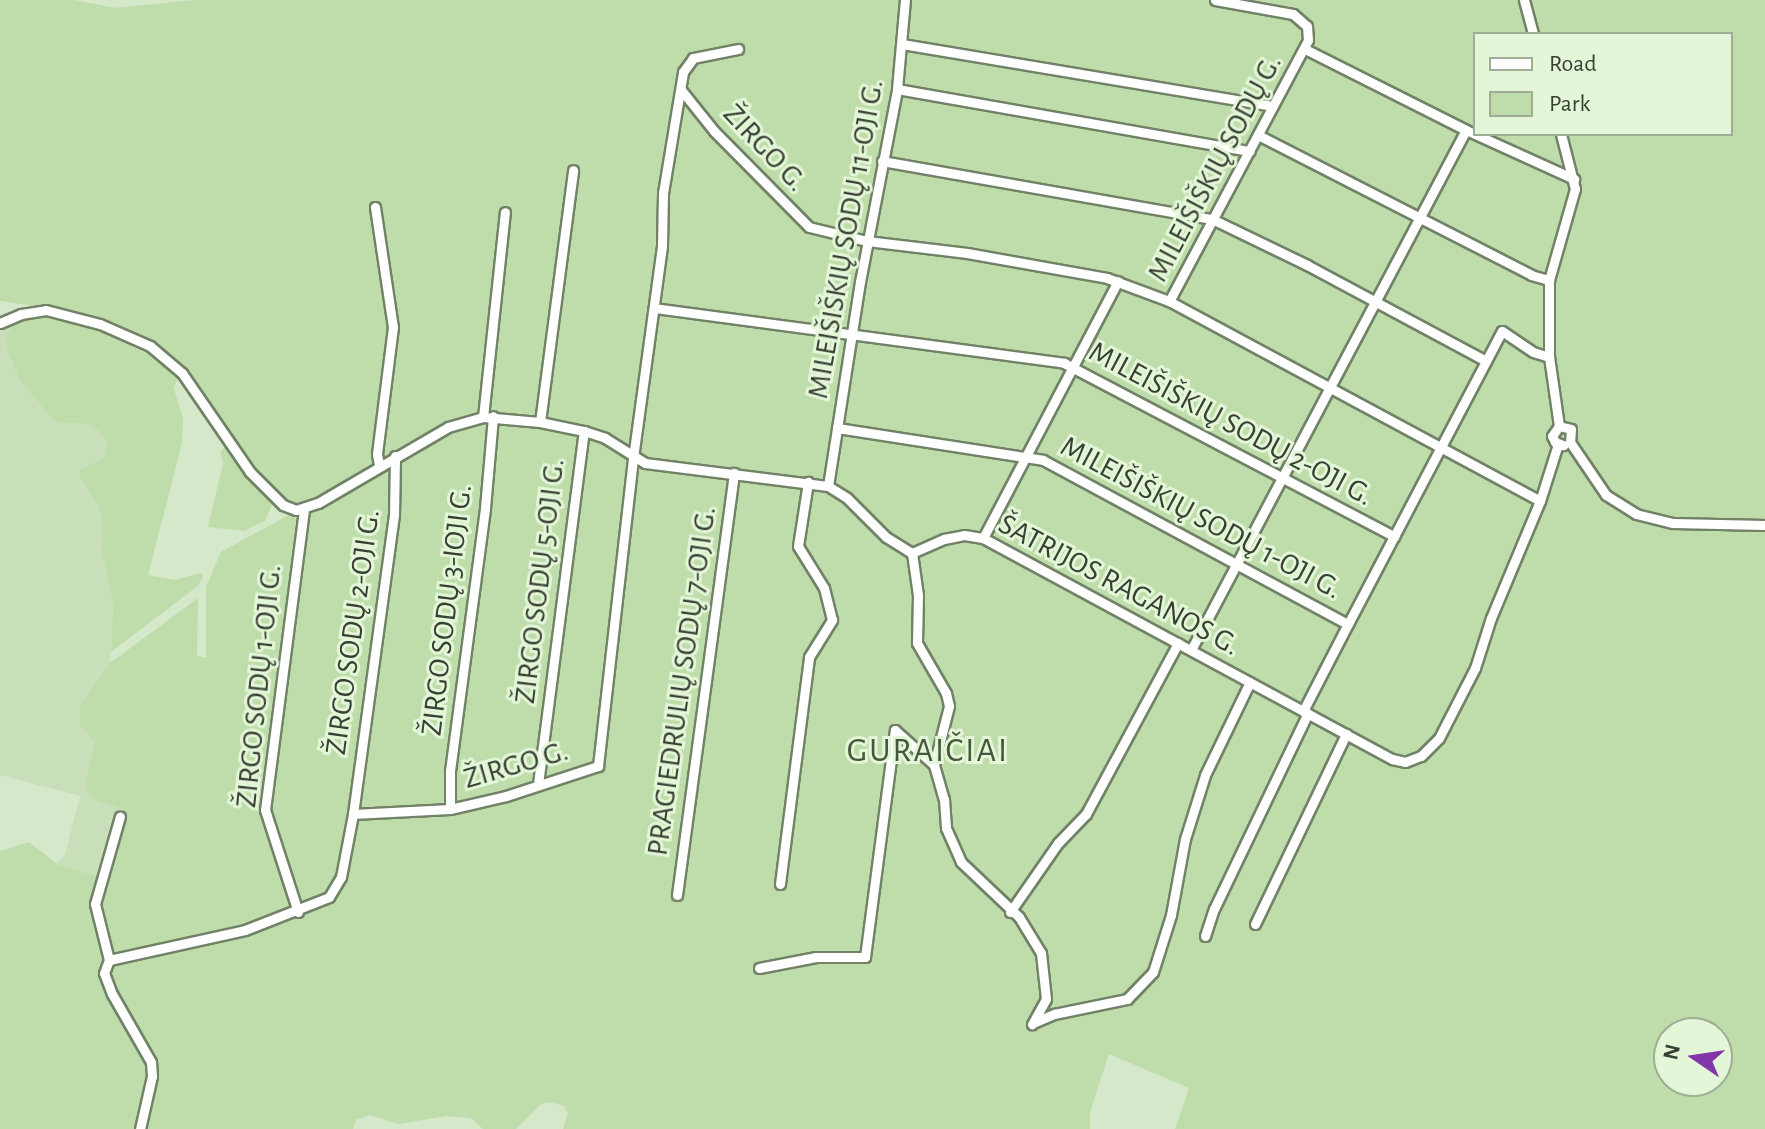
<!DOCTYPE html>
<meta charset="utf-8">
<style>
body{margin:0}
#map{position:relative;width:1765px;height:1129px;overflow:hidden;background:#d6e8ca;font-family:"Alegreya Sans",sans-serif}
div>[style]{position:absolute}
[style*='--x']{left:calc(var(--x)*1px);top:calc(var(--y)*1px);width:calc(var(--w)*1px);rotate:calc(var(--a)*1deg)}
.built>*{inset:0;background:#c9dfba}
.green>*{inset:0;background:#bfdcab}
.roads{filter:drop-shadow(2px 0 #718267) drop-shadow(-2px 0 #718267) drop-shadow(0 2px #718267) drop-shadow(0 -2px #718267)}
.minor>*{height:9px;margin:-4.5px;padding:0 4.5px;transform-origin:4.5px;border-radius:4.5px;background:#fff}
span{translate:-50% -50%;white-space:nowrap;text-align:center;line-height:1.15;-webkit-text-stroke:6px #e3f6d7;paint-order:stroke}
.street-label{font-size:30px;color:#383f33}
.quarter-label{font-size:34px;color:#48563d;letter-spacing:2px}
.legend{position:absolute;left:1473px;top:32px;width:260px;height:104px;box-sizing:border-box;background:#e3f6d7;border:2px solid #9fad95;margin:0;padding:10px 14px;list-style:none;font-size:24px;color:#383f33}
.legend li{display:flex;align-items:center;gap:16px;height:40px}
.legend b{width:40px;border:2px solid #9fad95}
.north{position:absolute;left:1653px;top:1017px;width:80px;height:80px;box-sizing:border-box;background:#e3f6d7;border:2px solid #9fad95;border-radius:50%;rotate:283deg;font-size:22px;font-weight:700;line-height:32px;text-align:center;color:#383f33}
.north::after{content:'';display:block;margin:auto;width:28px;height:36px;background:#8236a7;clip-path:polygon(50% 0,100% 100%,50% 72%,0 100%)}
</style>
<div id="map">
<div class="built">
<div style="clip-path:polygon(14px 324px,7px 333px,20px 380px,51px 418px,61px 423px,84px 423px,98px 430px,107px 441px,105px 457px,97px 465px,86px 466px,80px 477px,98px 505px,103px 524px,101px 549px,113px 603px,110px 668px,80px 706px,95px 742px,91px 798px,123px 808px,105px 879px,57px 864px,65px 855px,80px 796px,0 775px,0 329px)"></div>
</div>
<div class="green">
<div style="clip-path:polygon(evenodd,0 0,74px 0,116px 8px,193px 0,1765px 0,1765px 1129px,1175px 1129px,1189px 1088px,1109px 1054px,1090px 1112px,1090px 1129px,563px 1129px,568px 1114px,564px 1106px,549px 1102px,541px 1104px,516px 1129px,483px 1129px,471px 1118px,446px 1116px,398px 1124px,370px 1115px,356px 1120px,353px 1129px,0 1129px,0 851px,29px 842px,57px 864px,105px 879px,123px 809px,91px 798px,85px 788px,95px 742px,80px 726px,80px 706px,110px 663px,198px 598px,197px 656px,206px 658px,206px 587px,221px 552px,294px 512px,292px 504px,284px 500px,253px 464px,188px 373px,159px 347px,111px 323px,78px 312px,0 301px,0 0,1475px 34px,1731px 34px,1731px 134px,1475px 134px,1475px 34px,0 0,1669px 1033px,1717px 1033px,1717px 1081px,1669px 1081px,1669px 1033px)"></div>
<div style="clip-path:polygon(33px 316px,49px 316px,96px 329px,162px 361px,178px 376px,174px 389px,183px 419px,182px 443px,148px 575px,175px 580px,201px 573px,203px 576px,199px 585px,111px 652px,113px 603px,101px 549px,103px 524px,98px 505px,80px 477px,80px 470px,105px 457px,107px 441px,98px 430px,84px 423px,61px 423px,51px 418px,20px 380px,7px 350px,7px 333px,14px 324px)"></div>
<div style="clip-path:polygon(225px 446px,272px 504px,265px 521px,244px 531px,208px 527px,223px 463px,220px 452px)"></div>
</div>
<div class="roads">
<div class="minor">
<div style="--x:1215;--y:0;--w:79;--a:10.2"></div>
<div style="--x:1293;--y:14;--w:18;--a:41"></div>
<div style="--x:1307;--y:26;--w:14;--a:86"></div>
<div style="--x:1308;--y:40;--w:296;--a:118"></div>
<div style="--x:1169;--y:301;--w:421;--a:28.3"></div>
<div style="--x:1524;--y:0;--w:35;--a:75"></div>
<div style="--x:902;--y:44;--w:375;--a:9.5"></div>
<div style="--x:1305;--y:49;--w:180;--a:26.7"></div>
<div style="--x:897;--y:89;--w:358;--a:10"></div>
<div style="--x:682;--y:91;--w:51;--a:51.3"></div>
<div style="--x:714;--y:131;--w:135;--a:45.3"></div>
<div style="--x:809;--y:227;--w:60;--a:13.6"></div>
<div style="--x:867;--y:241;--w:101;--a:6.8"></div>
<div style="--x:967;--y:253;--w:142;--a:10.1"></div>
<div style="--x:1107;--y:278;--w:66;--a:20.4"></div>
<div style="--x:1258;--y:135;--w:307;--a:27.1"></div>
<div style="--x:1531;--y:275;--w:19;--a:16"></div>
<div style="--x:882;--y:161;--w:335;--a:10"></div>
<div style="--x:1212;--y:219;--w:106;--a:25.8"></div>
<div style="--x:1307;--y:265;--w:203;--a:28.2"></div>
<div style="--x:375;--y:207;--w:121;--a:81.5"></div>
<div style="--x:393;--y:327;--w:128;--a:97.2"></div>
<div style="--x:377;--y:454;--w:11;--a:80"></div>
<div style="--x:654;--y:308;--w:414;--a:7.6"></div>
<div style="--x:1064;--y:363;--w:373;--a:27.7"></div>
<div style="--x:0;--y:323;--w:23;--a:-23"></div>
<div style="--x:21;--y:314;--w:25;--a:-9"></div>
<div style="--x:46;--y:310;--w:56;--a:14.5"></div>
<div style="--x:100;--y:324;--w:55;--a:23.7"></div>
<div style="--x:150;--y:346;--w:42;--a:40.2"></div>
<div style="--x:182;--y:373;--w:120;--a:55.5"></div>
<div style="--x:250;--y:472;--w:47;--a:45"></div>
<div style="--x:283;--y:505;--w:14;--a:21"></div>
<div style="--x:296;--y:510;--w:23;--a:-18"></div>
<div style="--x:318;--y:503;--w:151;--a:-30.3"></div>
<div style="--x:448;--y:427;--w:36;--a:-16"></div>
<div style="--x:483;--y:417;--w:57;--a:5"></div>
<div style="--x:540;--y:422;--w:45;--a:11.6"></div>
<div style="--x:584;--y:431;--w:22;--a:18"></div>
<div style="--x:605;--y:438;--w:47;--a:32"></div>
<div style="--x:645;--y:463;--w:184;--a:7.2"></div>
<div style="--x:828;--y:486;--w:22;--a:32"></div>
<div style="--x:847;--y:498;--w:55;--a:45"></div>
<div style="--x:886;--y:537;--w:31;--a:32"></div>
<div style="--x:912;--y:553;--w:35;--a:-24"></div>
<div style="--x:944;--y:539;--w:20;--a:-11"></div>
<div style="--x:964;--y:535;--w:19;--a:9"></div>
<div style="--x:983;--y:538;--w:465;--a:28.4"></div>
<div style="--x:1392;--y:759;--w:13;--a:13"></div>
<div style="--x:1405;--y:762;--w:17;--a:-21"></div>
<div style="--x:1421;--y:756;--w:25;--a:-45"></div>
<div style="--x:1439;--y:738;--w:79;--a:-62.8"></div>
<div style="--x:1475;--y:668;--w:52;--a:-72.3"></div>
<div style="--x:1491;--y:618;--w:127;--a:-67.3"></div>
<div style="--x:1540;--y:501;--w:60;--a:-72.5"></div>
<div style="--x:483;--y:417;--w:206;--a:-83.9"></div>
<div style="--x:540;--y:422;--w:254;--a:-82.5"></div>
<div style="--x:1559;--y:426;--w:70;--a:-98.2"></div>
<div style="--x:1549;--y:357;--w:77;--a:-90"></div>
<div style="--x:1549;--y:280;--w:95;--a:-74.1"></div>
<div style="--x:1575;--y:189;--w:57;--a:-104.3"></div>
<div style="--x:1559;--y:426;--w:12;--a:125"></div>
<div style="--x:1552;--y:436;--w:7;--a:63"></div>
<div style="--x:1555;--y:442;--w:9;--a:21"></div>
<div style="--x:1559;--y:426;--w:12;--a:14"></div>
<div style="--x:1571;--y:429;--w:13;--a:94"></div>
<div style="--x:837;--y:428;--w:208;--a:8.8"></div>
<div style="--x:1043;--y:460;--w:346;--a:28.3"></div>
<div style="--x:1348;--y:624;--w:331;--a:-62.3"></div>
<div style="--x:1502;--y:331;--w:37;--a:34"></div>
<div style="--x:1533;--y:352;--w:17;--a:17"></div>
<div style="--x:1570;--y:442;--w:64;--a:55.8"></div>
<div style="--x:1606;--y:495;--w:36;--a:32"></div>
<div style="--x:1636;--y:514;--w:38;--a:14"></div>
<div style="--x:1673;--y:523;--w:92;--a:1.2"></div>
<div style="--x:828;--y:486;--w:206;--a:-81.1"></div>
<div style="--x:860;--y:282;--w:197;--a:-79.1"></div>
<div style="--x:897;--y:89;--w:89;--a:-84.9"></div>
<div style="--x:983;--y:538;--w:290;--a:-62.3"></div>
<div style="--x:912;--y:553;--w:42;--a:81.9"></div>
<div style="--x:918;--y:595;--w:48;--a:91.2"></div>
<div style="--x:917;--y:643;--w:58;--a:59.9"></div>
<div style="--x:946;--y:693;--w:13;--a:77"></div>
<div style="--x:949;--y:706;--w:61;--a:104.3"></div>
<div style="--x:934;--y:765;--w:35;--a:74"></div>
<div style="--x:944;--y:799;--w:29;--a:86"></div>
<div style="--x:946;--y:828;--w:37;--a:66"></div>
<div style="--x:961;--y:862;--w:80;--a:43.5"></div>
<div style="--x:1019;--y:917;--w:42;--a:58.6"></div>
<div style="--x:1041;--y:953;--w:46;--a:83.8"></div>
<div style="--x:1046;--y:999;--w:29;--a:119"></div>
<div style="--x:1191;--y:650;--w:588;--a:-62.13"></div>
<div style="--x:1466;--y:130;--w:119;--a:24.4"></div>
<div style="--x:1303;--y:711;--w:98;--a:-62.7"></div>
<div style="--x:538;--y:784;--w:356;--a:-82.6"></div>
<div style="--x:450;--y:809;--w:38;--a:-90"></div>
<div style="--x:450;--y:771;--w:265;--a:-82.4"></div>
<div style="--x:485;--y:508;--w:92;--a:-85"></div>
<div style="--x:353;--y:814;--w:302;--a:-82.2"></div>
<div style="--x:394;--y:515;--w:59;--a:-89"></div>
<div style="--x:780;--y:884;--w:229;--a:-82.7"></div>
<div style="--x:809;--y:657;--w:44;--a:-58.1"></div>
<div style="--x:832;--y:620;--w:33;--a:-104"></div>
<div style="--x:824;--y:588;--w:49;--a:-121.8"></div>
<div style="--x:798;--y:546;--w:65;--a:-81.1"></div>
<div style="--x:677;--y:895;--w:426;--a:-82.3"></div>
<div style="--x:298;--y:912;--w:107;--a:-107.9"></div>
<div style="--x:265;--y:810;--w:305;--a:-82.6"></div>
<div style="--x:1010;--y:912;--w:84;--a:-55.2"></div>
<div style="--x:1058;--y:843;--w:40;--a:-46"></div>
<div style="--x:1086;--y:814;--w:194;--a:-61.7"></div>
<div style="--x:1255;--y:924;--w:211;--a:-64.4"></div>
<div style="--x:1205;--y:936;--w:28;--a:-72"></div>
<div style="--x:1214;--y:909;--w:217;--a:-64.4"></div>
<div style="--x:109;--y:960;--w:58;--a:-104"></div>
<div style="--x:95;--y:904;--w:91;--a:-74.1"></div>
<div style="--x:759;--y:968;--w:58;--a:-10.9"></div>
<div style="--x:816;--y:957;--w:49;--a:0"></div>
<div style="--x:865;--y:957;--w:229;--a:-82.5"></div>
<div style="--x:895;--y:730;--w:52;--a:41.9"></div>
<div style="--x:1035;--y:1022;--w:21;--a:-23"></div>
<div style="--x:1054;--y:1014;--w:75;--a:-11.6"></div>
<div style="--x:1127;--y:999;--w:37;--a:-46"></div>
<div style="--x:1153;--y:972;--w:60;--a:-72.5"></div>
<div style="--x:1171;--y:915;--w:77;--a:-79.6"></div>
<div style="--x:1185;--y:839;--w:67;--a:-72.6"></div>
<div style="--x:1205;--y:775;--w:103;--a:-64.2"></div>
<div style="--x:140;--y:1129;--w:54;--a:-77.2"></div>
<div style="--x:152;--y:1076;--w:14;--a:-94"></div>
<div style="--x:151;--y:1062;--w:78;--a:-119.8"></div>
<div style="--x:112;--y:994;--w:22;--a:-111"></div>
<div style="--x:104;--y:973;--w:14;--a:-69"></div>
<div style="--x:109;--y:960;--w:139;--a:-12.4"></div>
<div style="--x:245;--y:930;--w:90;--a:-21.4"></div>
<div style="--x:329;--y:897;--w:23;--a:-59"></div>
<div style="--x:341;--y:877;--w:64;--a:-79.2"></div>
<div style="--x:353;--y:814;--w:97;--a:-3"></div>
<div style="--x:450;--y:809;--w:57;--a:-13.1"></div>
<div style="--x:506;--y:796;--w:97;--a:-18.1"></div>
<div style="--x:598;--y:766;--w:310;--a:-83.5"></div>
<div style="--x:633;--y:458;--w:214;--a:-82.2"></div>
<div style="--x:662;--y:246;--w:53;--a:-88.9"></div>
<div style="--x:663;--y:193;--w:123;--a:-80.6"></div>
<div style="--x:683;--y:72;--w:17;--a:-54"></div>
<div style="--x:693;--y:58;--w:46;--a:-11.3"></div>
</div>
</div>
<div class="street-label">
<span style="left:765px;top:148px;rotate:47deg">ŽIRGO G.</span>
<span style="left:1215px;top:168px;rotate:-62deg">MILEIŠIŠKIŲ SODŲ G.</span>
<span style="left:846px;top:239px;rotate:-80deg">MILEIŠIŠKIŲ SODŲ 11-OJI G.</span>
<span style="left:1231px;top:424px;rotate:28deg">MILEIŠIŠKIŲ SODŲ 2-OJI G.</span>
<span style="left:1201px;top:518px;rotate:28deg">MILEIŠIŠKIŲ SODŲ 1-OJI G.</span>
<span style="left:540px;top:581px;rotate:-83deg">ŽIRGO SODŲ 5-OJI G.</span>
<span style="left:1119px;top:585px;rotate:28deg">ŠATRIJOS RAGANOS G.</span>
<span style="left:447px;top:610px;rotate:-83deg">ŽIRGO SODŲ 3-IOJI G.</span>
<span style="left:353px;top:632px;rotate:-82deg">ŽIRGO SODŲ 2-OJI G.</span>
<span style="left:682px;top:681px;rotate:-82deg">PRAGIEDRULIŲ SODŲ 7-OJI G.</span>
<span style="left:259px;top:686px;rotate:-84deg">ŽIRGO SODŲ 1-OJI G.</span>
<span style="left:516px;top:765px;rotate:-16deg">ŽIRGO G.</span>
</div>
<div class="quarter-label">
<span style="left:928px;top:752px">GURAIČIAI</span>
</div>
<ul class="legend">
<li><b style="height:10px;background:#fff"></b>Road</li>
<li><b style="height:22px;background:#bfdcab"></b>Park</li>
</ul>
<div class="north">N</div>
</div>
